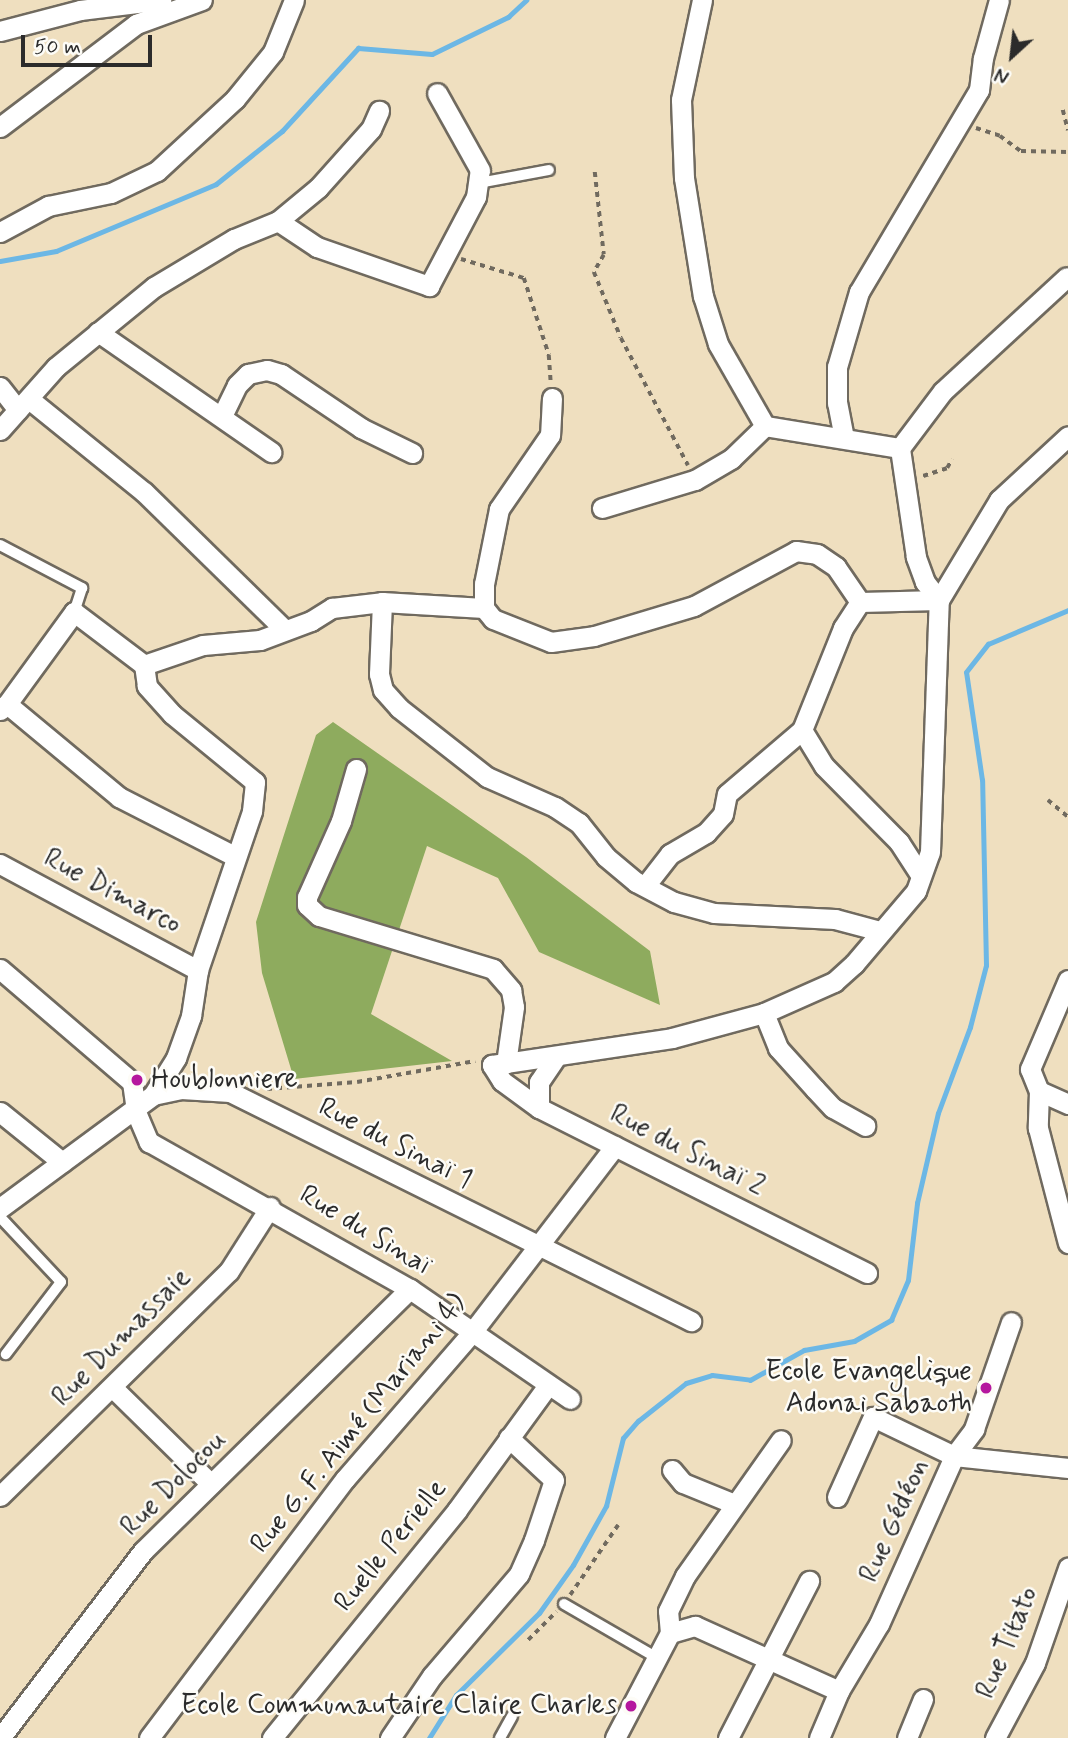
<!DOCTYPE html>
<meta charset="utf-8">
<style>
body{margin:0}
#map{position:relative;width:1068px;height:1738px;overflow:hidden;background:#efdfbf;font-family:Mynerve,sans-serif}
div>[style]{position:absolute}
[style*='--x']{left:calc(var(--x)*1px);top:calc(var(--y)*1px);width:calc(var(--w)*1px);rotate:calc(var(--a)*1deg)}
.forest>*{inset:0;background:#8eab5e}
.stream>*{height:5px;margin:-2.5px;padding:0 2.5px;transform-origin:2.5px;border-radius:2.5px;background:#6cb7e5}
.path>*{height:3.5px;margin-top:-1.75px;transform-origin:0;background:repeating-linear-gradient(90deg,#706a5f 0 5px,transparent 0 10px)}
.roads{filter:drop-shadow(2px 0 #706a5f) drop-shadow(-2px 0 #706a5f) drop-shadow(0 2px #706a5f) drop-shadow(0 -2px #706a5f)}
.lane>*{height:10px;margin:-5px;padding:0 5px;transform-origin:5px;border-radius:5px;background:#fff}
.street>*{height:19px;margin:-9.5px;padding:0 9.5px;transform-origin:9.5px;border-radius:9.5px;background:#fff}
.dots>*{width:19px;height:19px;translate:-50% -50%;box-sizing:border-box;border:4px solid #fdfcf7;border-radius:50%}
span{translate:-50% -50%;white-space:nowrap;text-align:center;line-height:1.15;-webkit-text-stroke:5px #fdfcf7;paint-order:stroke}
.street-label{font-size:28px;color:#2b2b2b}
.poi-label{font-size:28px;color:#2b2b2b}
.left{translate:0 -50%;text-align:left}
.right{translate:-100% -50%;text-align:right}
.north{position:absolute;left:977px;top:21px;width:70px;height:70px;-webkit-text-stroke:5px #fdfcf7;paint-order:stroke;rotate:207deg;font-size:19px;font-weight:700;line-height:28px;text-align:center;color:#2b2b2b}
.north::after{content:'';display:block;margin:auto;width:24px;height:32px;background:#2b2b2b;clip-path:polygon(50% 0,100% 100%,50% 72%,0 100%)}
.scale{position:absolute;left:21px;top:35px;width:131px;height:32px;box-sizing:border-box;border:4px solid #2b2b2b;border-top:0;padding-left:9px;font-size:21px;line-height:24px;white-space:nowrap;color:#2b2b2b;-webkit-text-stroke:5px #fdfcf7;paint-order:stroke}
</style>
<div id="map">
<div class="forest">
<div style="clip-path:polygon(333px 722px,526px 857px,650px 951px,660px 1005px,539px 952px,498px 878px,427px 846px,371px 1014px,452px 1061px,294px 1079px,262px 973px,256px 922px,316px 735px)"></div>
</div>
<div class="stream">
<div style="--x:0;--y:261;--w:57;--a:-10.1"></div>
<div style="--x:56;--y:251;--w:173;--a:-22.7"></div>
<div style="--x:216;--y:184;--w:85;--a:-38.8"></div>
<div style="--x:282;--y:131;--w:113;--a:-47.5"></div>
<div style="--x:358;--y:48;--w:74;--a:4.6"></div>
<div style="--x:432;--y:54;--w:85;--a:-26"></div>
<div style="--x:508;--y:17;--w:25;--a:-43"></div>
<div style="--x:429;--y:1738;--w:51;--a:-57.9"></div>
<div style="--x:456;--y:1695;--w:117;--a:-44.7"></div>
<div style="--x:539;--y:1613;--w:59;--a:-54.7"></div>
<div style="--x:573;--y:1565;--w:68;--a:-60.8"></div>
<div style="--x:606;--y:1506;--w:70;--a:-76"></div>
<div style="--x:623;--y:1438;--w:23;--a:-49"></div>
<div style="--x:638;--y:1421;--w:61;--a:-38.4"></div>
<div style="--x:686;--y:1383;--w:27;--a:-17"></div>
<div style="--x:712;--y:1375;--w:38;--a:7"></div>
<div style="--x:750;--y:1380;--w:62;--a:-29.1"></div>
<div style="--x:804;--y:1350;--w:51;--a:-10.2"></div>
<div style="--x:854;--y:1341;--w:43;--a:-29.6"></div>
<div style="--x:891;--y:1320;--w:43;--a:-67"></div>
<div style="--x:908;--y:1280;--w:78;--a:-83.3"></div>
<div style="--x:917;--y:1203;--w:92;--a:-76.9"></div>
<div style="--x:938;--y:1113;--w:92;--a:-69.6"></div>
<div style="--x:970;--y:1027;--w:64;--a:-75.5"></div>
<div style="--x:986;--y:965;--w:185;--a:-91.2"></div>
<div style="--x:982;--y:780;--w:109;--a:-98.4"></div>
<div style="--x:966;--y:672;--w:36;--a:-52"></div>
<div style="--x:988;--y:644;--w:87;--a:-23"></div>
</div>
<div class="path">
<div style="--x:1063;--y:110;--w:21;--a:76"></div>
<div style="--x:976;--y:128;--w:25;--a:18"></div>
<div style="--x:1000;--y:136;--w:26;--a:36"></div>
<div style="--x:1021;--y:151;--w:47;--a:1.2"></div>
<div style="--x:595;--y:172;--w:83;--a:83.8"></div>
<div style="--x:604;--y:255;--w:20;--a:120"></div>
<div style="--x:594;--y:272;--w:71;--a:67.8"></div>
<div style="--x:621;--y:338;--w:144;--a:62.2"></div>
<div style="--x:461;--y:259;--w:66;--a:16.8"></div>
<div style="--x:524;--y:278;--w:81;--a:72"></div>
<div style="--x:549;--y:355;--w:27;--a:86"></div>
<div style="--x:923;--y:476;--w:25;--a:-18"></div>
<div style="--x:947;--y:468;--w:10;--a:-61"></div>
<div style="--x:1048;--y:800;--w:26;--a:40"></div>
<div style="--x:267;--y:1089;--w:90;--a:-4.4"></div>
<div style="--x:357;--y:1082;--w:120;--a:-10.1"></div>
<div style="--x:570;--y:1595;--w:85;--a:-55.6"></div>
<div style="--x:528;--y:1640;--w:40;--a:-45"></div>
</div>
<div class="roads">
<div class="lane">
<div style="--x:479;--y:183;--w:71;--a:-10.5"></div>
<div style="--x:0;--y:545;--w:93;--a:27.7"></div>
<div style="--x:82;--y:588;--w:25;--a:108"></div>
<div style="--x:0;--y:1217;--w:89;--a:46.8"></div>
<div style="--x:61;--y:1282;--w:91;--a:127.4"></div>
<div style="--x:564;--y:1604;--w:108;--a:30.1"></div>
<div style="--x:500;--y:1738;--w:25;--a:-61"></div>
</div>
<div class="street">
<div style="--x:702;--y:0;--w:102;--a:101.9"></div>
<div style="--x:681;--y:100;--w:78;--a:87.8"></div>
<div style="--x:684;--y:178;--w:120;--a:80.9"></div>
<div style="--x:703;--y:296;--w:50;--a:72.6"></div>
<div style="--x:718;--y:344;--w:95;--a:60.2"></div>
<div style="--x:765;--y:426;--w:137;--a:9.3"></div>
<div style="--x:0;--y:31;--w:83;--a:-14.7"></div>
<div style="--x:80;--y:10;--w:82;--a:-7"></div>
<div style="--x:0;--y:127;--w:171;--a:-37.1"></div>
<div style="--x:136;--y:24;--w:70;--a:-20"></div>
<div style="--x:278;--y:221;--w:47;--a:33.7"></div>
<div style="--x:317;--y:247;--w:119;--a:19.2"></div>
<div style="--x:429;--y:286;--w:101;--a:-62.2"></div>
<div style="--x:476;--y:197;--w:27;--a:-82"></div>
<div style="--x:480;--y:170;--w:88;--a:-119.2"></div>
<div style="--x:0;--y:232;--w:55;--a:-28.4"></div>
<div style="--x:48;--y:206;--w:64;--a:-11.7"></div>
<div style="--x:111;--y:193;--w:51;--a:-25.6"></div>
<div style="--x:157;--y:171;--w:106;--a:-42.7"></div>
<div style="--x:235;--y:99;--w:60;--a:-51"></div>
<div style="--x:273;--y:52;--w:56;--a:-68"></div>
<div style="--x:98;--y:332;--w:211;--a:34.7"></div>
<div style="--x:0;--y:387;--w:29;--a:52"></div>
<div style="--x:552;--y:398;--w:37;--a:93"></div>
<div style="--x:550;--y:435;--w:90;--a:124.6"></div>
<div style="--x:499;--y:509;--w:76;--a:101.3"></div>
<div style="--x:484;--y:584;--w:24;--a:90"></div>
<div style="--x:484;--y:608;--w:14;--a:51"></div>
<div style="--x:493;--y:619;--w:62;--a:21.6"></div>
<div style="--x:551;--y:642;--w:43;--a:-7.9"></div>
<div style="--x:594;--y:636;--w:104;--a:-16.7"></div>
<div style="--x:694;--y:606;--w:116;--a:-28.3"></div>
<div style="--x:796;--y:551;--w:21;--a:8"></div>
<div style="--x:817;--y:554;--w:23;--a:34"></div>
<div style="--x:836;--y:567;--w:42;--a:55.6"></div>
<div style="--x:29;--y:399;--w:148;--a:39"></div>
<div style="--x:144;--y:492;--w:197;--a:44.4"></div>
<div style="--x:222;--y:416;--w:34;--a:-64"></div>
<div style="--x:237;--y:385;--w:16;--a:-45"></div>
<div style="--x:248;--y:374;--w:19;--a:-12"></div>
<div style="--x:267;--y:370;--w:15;--a:16"></div>
<div style="--x:281;--y:374;--w:97;--a:34"></div>
<div style="--x:361;--y:428;--w:57;--a:26.1"></div>
<div style="--x:0;--y:430;--w:84;--a:-48.4"></div>
<div style="--x:56;--y:367;--w:127;--a:-39.2"></div>
<div style="--x:154;--y:287;--w:93;--a:-31"></div>
<div style="--x:234;--y:239;--w:48;--a:-22.2"></div>
<div style="--x:278;--y:221;--w:52;--a:-39.5"></div>
<div style="--x:318;--y:188;--w:79;--a:-48.1"></div>
<div style="--x:371;--y:129;--w:20;--a:-66"></div>
<div style="--x:844;--y:438;--w:36;--a:-101"></div>
<div style="--x:837;--y:403;--w:36;--a:-90"></div>
<div style="--x:837;--y:367;--w:78;--a:-73.7"></div>
<div style="--x:859;--y:292;--w:235;--a:-59.3"></div>
<div style="--x:979;--y:90;--w:32;--a:-83"></div>
<div style="--x:983;--y:58;--w:60;--a:-74.6"></div>
<div style="--x:602;--y:508;--w:97;--a:-16.8"></div>
<div style="--x:695;--y:480;--w:42;--a:-30.3"></div>
<div style="--x:731;--y:459;--w:47;--a:-44.1"></div>
<div style="--x:939;--y:600;--w:23;--a:-128"></div>
<div style="--x:925;--y:582;--w:27;--a:-110"></div>
<div style="--x:916;--y:557;--w:110;--a:-98.4"></div>
<div style="--x:900;--y:448;--w:71;--a:-53"></div>
<div style="--x:943;--y:391;--w:168;--a:-42.6"></div>
<div style="--x:382;--y:602;--w:72;--a:92.4"></div>
<div style="--x:379;--y:674;--w:16;--a:76"></div>
<div style="--x:383;--y:690;--w:24;--a:48"></div>
<div style="--x:399;--y:708;--w:112;--a:38.1"></div>
<div style="--x:487;--y:777;--w:74;--a:23.8"></div>
<div style="--x:555;--y:807;--w:29;--a:34"></div>
<div style="--x:579;--y:823;--w:43;--a:51.5"></div>
<div style="--x:606;--y:857;--w:39;--a:40"></div>
<div style="--x:636;--y:882;--w:43;--a:27.8"></div>
<div style="--x:674;--y:902;--w:41;--a:15.4"></div>
<div style="--x:714;--y:913;--w:121;--a:2.8"></div>
<div style="--x:835;--y:919;--w:47;--a:14.9"></div>
<div style="--x:860;--y:602;--w:79;--a:-1.5"></div>
<div style="--x:7;--y:704;--w:114;--a:-53.9"></div>
<div style="--x:74;--y:612;--w:88;--a:37.1"></div>
<div style="--x:144;--y:665;--w:62;--a:-18.7"></div>
<div style="--x:203;--y:645;--w:57;--a:-5"></div>
<div style="--x:260;--y:640;--w:54;--a:-20.4"></div>
<div style="--x:311;--y:621;--w:25;--a:-32"></div>
<div style="--x:332;--y:608;--w:50;--a:-6.8"></div>
<div style="--x:382;--y:602;--w:102;--a:3.4"></div>
<div style="--x:0;--y:710;--w:9;--a:-41"></div>
<div style="--x:7;--y:704;--w:146;--a:39.7"></div>
<div style="--x:119;--y:797;--w:131;--a:27.1"></div>
<div style="--x:802;--y:730;--w:42;--a:58.6"></div>
<div style="--x:824;--y:766;--w:107;--a:45.4"></div>
<div style="--x:899;--y:842;--w:40;--a:57.1"></div>
<div style="--x:356;--y:769;--w:54;--a:106.1"></div>
<div style="--x:341;--y:821;--w:83;--a:114.1"></div>
<div style="--x:307;--y:897;--w:8;--a:90"></div>
<div style="--x:307;--y:905;--w:16;--a:43"></div>
<div style="--x:319;--y:916;--w:182;--a:16.9"></div>
<div style="--x:493;--y:969;--w:28;--a:49"></div>
<div style="--x:511;--y:990;--w:17;--a:80"></div>
<div style="--x:514;--y:1007;--w:57;--a:98.1"></div>
<div style="--x:0;--y:864;--w:225;--a:28.2"></div>
<div style="--x:645;--y:886;--w:41;--a:-52"></div>
<div style="--x:670;--y:854;--w:42;--a:-30.3"></div>
<div style="--x:706;--y:833;--w:25;--a:-48"></div>
<div style="--x:723;--y:814;--w:20;--a:-79"></div>
<div style="--x:727;--y:794;--w:99;--a:-40.5"></div>
<div style="--x:802;--y:730;--w:110;--a:-68.1"></div>
<div style="--x:843;--y:628;--w:31;--a:-57"></div>
<div style="--x:0;--y:969;--w:174;--a:40.6"></div>
<div style="--x:132;--y:1082;--w:30;--a:82"></div>
<div style="--x:136;--y:1112;--w:33;--a:67"></div>
<div style="--x:149;--y:1142;--w:300;--a:29.4"></div>
<div style="--x:410;--y:1289;--w:194;--a:34.5"></div>
<div style="--x:1068;--y:980;--w:97;--a:113.1"></div>
<div style="--x:1030;--y:1069;--w:24;--a:68"></div>
<div style="--x:1039;--y:1091;--w:37;--a:92"></div>
<div style="--x:1038;--y:1128;--w:119;--a:75.4"></div>
<div style="--x:764;--y:1013;--w:38;--a:68"></div>
<div style="--x:778;--y:1048;--w:55;--a:47.9"></div>
<div style="--x:815;--y:1089;--w:26;--a:47"></div>
<div style="--x:833;--y:1108;--w:37;--a:29"></div>
<div style="--x:1039;--y:1091;--w:32;--a:24"></div>
<div style="--x:153;--y:1095;--w:29;--a:-12"></div>
<div style="--x:181;--y:1089;--w:49;--a:3.5"></div>
<div style="--x:230;--y:1092;--w:515;--a:26.42"></div>
<div style="--x:539;--y:1108;--w:26;--a:-90"></div>
<div style="--x:539;--y:1082;--w:30;--a:-56"></div>
<div style="--x:0;--y:1112;--w:80;--a:38.9"></div>
<div style="--x:0;--y:1208;--w:190;--a:-36.4"></div>
<div style="--x:153;--y:1095;--w:44;--a:-58.1"></div>
<div style="--x:176;--y:1058;--w:45;--a:-70.3"></div>
<div style="--x:191;--y:1016;--w:47;--a:-81.3"></div>
<div style="--x:198;--y:970;--w:168;--a:-71.2"></div>
<div style="--x:252;--y:811;--w:29;--a:-84"></div>
<div style="--x:255;--y:782;--w:107;--a:-140.7"></div>
<div style="--x:172;--y:714;--w:38;--a:-132"></div>
<div style="--x:147;--y:686;--w:21;--a:-98"></div>
<div style="--x:867;--y:1273;--w:367;--a:-153.3"></div>
<div style="--x:539;--y:1108;--w:46;--a:-143.9"></div>
<div style="--x:502;--y:1081;--w:19;--a:-122"></div>
<div style="--x:492;--y:1065;--w:182;--a:-8.5"></div>
<div style="--x:672;--y:1038;--w:95;--a:-15.2"></div>
<div style="--x:764;--y:1013;--w:77;--a:-23.9"></div>
<div style="--x:834;--y:982;--w:27;--a:-42"></div>
<div style="--x:854;--y:964;--w:96;--a:-49.7"></div>
<div style="--x:916;--y:891;--w:41;--a:-70.3"></div>
<div style="--x:930;--y:852;--w:252;--a:-88"></div>
<div style="--x:939;--y:600;--w:117;--a:-59"></div>
<div style="--x:999;--y:500;--w:94;--a:-42.8"></div>
<div style="--x:113;--y:1388;--w:137;--a:44.4"></div>
<div style="--x:672;--y:1470;--w:17;--a:50"></div>
<div style="--x:683;--y:1483;--w:53;--a:22.2"></div>
<div style="--x:0;--y:1496;--w:321;--a:-44.5"></div>
<div style="--x:229;--y:1271;--w:76;--a:-57.4"></div>
<div style="--x:837;--y:1497;--w:88;--a:-65.8"></div>
<div style="--x:873;--y:1417;--w:90;--a:25.7"></div>
<div style="--x:954;--y:1456;--w:115;--a:6"></div>
<div style="--x:670;--y:1633;--w:26;--a:-16"></div>
<div style="--x:695;--y:1626;--w:158;--a:24.3"></div>
<div style="--x:0;--y:1738;--w:235;--a:-52.6"></div>
<div style="--x:143;--y:1551;--w:374;--a:-44.5"></div>
<div style="--x:149;--y:1738;--w:325;--a:-52.9"></div>
<div style="--x:345;--y:1479;--w:196;--a:-49.1"></div>
<div style="--x:473;--y:1331;--w:233;--a:-52.5"></div>
<div style="--x:272;--y:1738;--w:294;--a:-50.9"></div>
<div style="--x:457;--y:1510;--w:155;--a:-53.9"></div>
<div style="--x:390;--y:1738;--w:75;--a:-55.9"></div>
<div style="--x:432;--y:1676;--w:134;--a:-49.5"></div>
<div style="--x:519;--y:1574;--w:37;--a:-66"></div>
<div style="--x:534;--y:1540;--w:63;--a:-71.6"></div>
<div style="--x:554;--y:1480;--w:62;--a:-137"></div>
<div style="--x:615;--y:1738;--w:119;--a:-62.4"></div>
<div style="--x:670;--y:1633;--w:22;--a:-95"></div>
<div style="--x:668;--y:1611;--w:39;--a:-64"></div>
<div style="--x:685;--y:1576;--w:166;--a:-54.8"></div>
<div style="--x:728;--y:1738;--w:177;--a:-62.7"></div>
<div style="--x:819;--y:1738;--w:51;--a:-66.9"></div>
<div style="--x:839;--y:1691;--w:78;--a:-59.2"></div>
<div style="--x:879;--y:1624;--w:184;--a:-65.9"></div>
<div style="--x:954;--y:1456;--w:34;--a:-53"></div>
<div style="--x:974;--y:1429;--w:113;--a:-70.9"></div>
<div style="--x:907;--y:1738;--w:42;--a:-67.7"></div>
<div style="--x:995;--y:1738;--w:85;--a:-61.9"></div>
<div style="--x:1035;--y:1663;--w:101;--a:-70.8"></div>
</div>
</div>
<div class="dots">
<div style="left:137px;top:1080px;background:#b5179e"></div>
<div style="left:986px;top:1388px;background:#b5179e"></div>
<div style="left:631px;top:1706px;background:#b5179e"></div>
</div>
<div class="street-label">
<span style="left:112px;top:892px;rotate:28deg">Rue Dimarco</span>
<span style="left:395px;top:1144px;rotate:27deg">Rue du Sinaï 1</span>
<span style="left:687px;top:1151px;rotate:27deg">Rue du Sinaï 2</span>
<span style="left:365px;top:1231px;rotate:31deg">Rue du Sinaï</span>
<span style="left:122px;top:1338px;rotate:-45deg">Rue Dumassaie</span>
<span style="left:359px;top:1424px;rotate:-51deg">Rue G. F. Aimé (Mariani 4)</span>
<span style="left:174px;top:1484px;rotate:-45deg">Rue Dolocou</span>
<span style="left:895px;top:1521px;rotate:-66deg">Rue Gédéon</span>
<span style="left:391px;top:1546px;rotate:-51deg">Ruelle Perielle</span>
<span style="left:1008px;top:1643px;rotate:-67deg">Rue Titato</span>
</div>
<div class="poi-label">
<span class="left" style="left:151px;top:1080px">Houblonniere</span>
<span class="right" style="left:972px;top:1388px">Ecole Evangelique<br>Adonai Sabaoth</span>
<span class="right" style="left:617px;top:1706px">Ecole Communautaire Claire Charles</span>
</div>
<div class="north">N</div>
<div class="scale">50 m</div>
</div>
